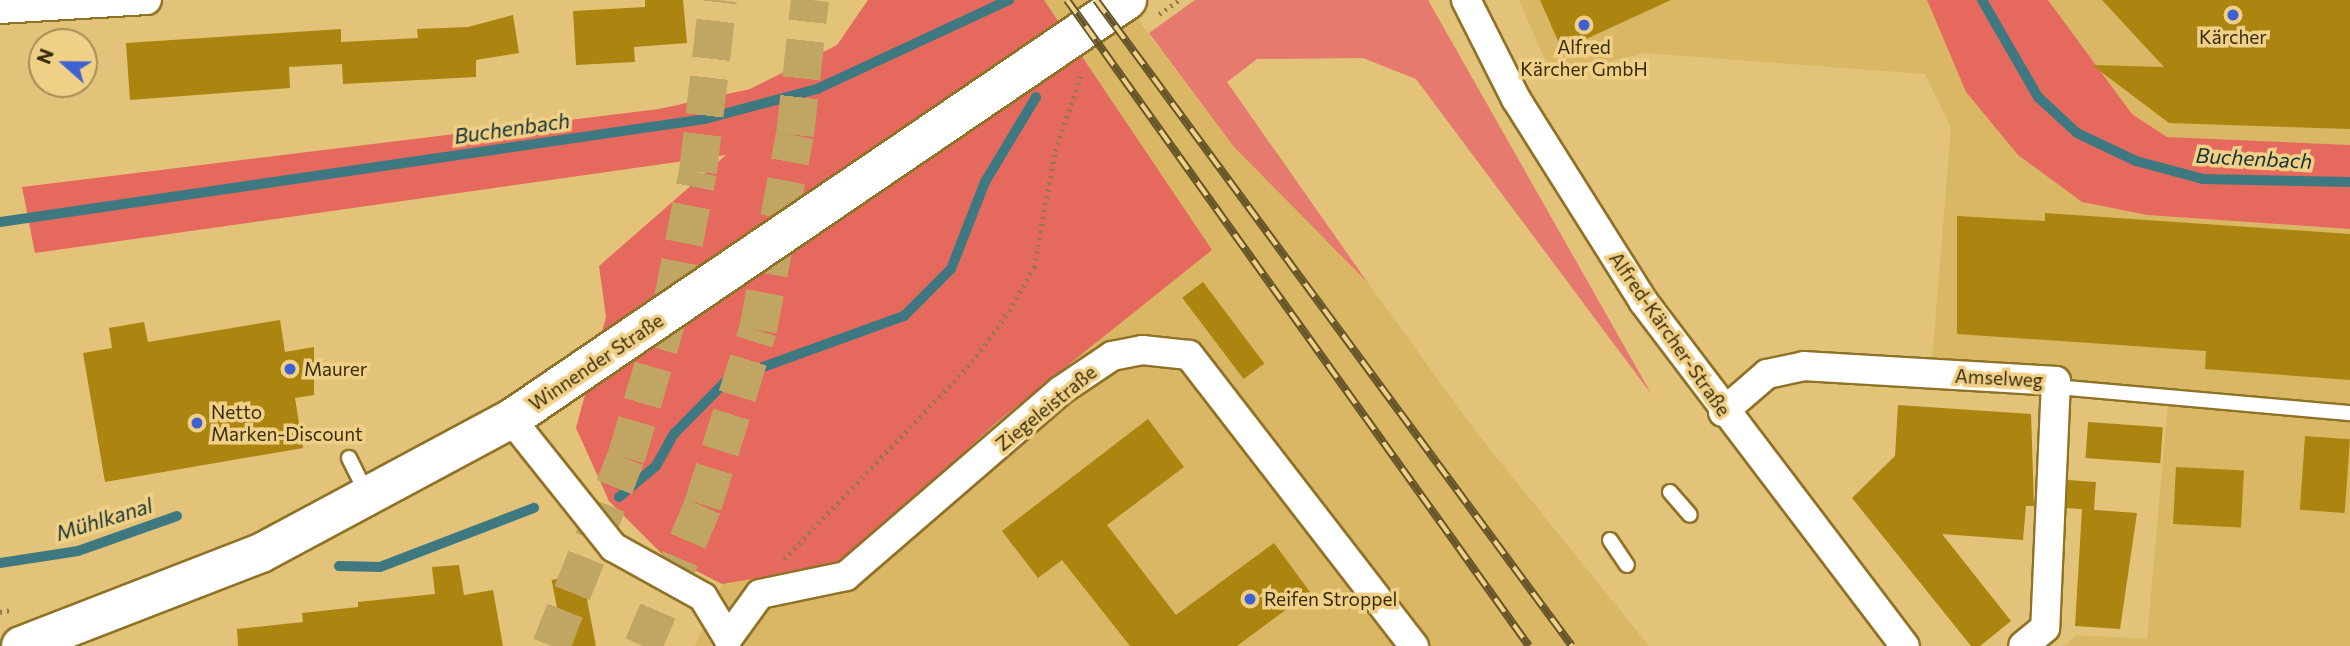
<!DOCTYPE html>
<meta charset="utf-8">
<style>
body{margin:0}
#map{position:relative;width:2350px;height:646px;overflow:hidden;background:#e2c379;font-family:Commissioner,sans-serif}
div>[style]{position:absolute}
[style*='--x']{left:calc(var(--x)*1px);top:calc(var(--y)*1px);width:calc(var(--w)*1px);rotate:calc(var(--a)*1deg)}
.built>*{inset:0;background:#d9b764}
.green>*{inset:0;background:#e67a6e}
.forest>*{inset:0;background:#e6695e}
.stream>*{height:10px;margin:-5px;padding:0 5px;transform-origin:5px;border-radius:5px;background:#3e7982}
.building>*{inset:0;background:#ab8510;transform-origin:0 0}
.highway-tunnel>*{height:38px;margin-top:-19px;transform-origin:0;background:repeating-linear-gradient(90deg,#c0a563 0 38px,transparent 0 57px)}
.path>*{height:4.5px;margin-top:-2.25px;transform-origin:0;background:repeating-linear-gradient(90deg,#917b45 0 2px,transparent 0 7px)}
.roads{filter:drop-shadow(2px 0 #8f7226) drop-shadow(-2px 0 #8f7226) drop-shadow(0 2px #8f7226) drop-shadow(0 -2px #8f7226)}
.lane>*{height:14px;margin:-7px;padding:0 7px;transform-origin:7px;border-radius:7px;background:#fff}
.street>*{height:28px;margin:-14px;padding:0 14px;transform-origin:14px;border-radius:14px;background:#fff}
.secondary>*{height:38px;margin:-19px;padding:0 19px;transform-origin:19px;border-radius:19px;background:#fff}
.rail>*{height:8px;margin-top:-4px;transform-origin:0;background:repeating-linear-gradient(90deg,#f0d086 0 16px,#665529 0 32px);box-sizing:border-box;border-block:2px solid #665529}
.dots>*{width:19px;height:19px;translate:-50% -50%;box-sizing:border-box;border:4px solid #f0d086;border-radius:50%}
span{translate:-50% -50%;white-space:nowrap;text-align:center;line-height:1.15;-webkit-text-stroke:7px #f0d086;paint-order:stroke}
.poi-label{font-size:19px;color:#372b0b}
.left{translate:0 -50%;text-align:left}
.street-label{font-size:19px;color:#372b0b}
.water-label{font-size:21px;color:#133237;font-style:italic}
.north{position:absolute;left:28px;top:28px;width:70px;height:70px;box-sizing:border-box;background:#f0d086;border:2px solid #a68e55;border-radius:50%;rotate:291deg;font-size:19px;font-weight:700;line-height:28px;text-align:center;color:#372b0b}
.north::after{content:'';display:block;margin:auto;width:24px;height:32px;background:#3f61d3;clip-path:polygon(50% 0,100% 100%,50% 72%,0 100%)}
</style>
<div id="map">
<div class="built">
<div style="clip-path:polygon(1044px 0,1123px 0,1234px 147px,1368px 283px,1476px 432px,1649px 646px,695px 646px,722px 584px,841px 564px,997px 422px,1149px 156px)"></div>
<div style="clip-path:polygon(1519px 0,1927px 0,1966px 92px,2018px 155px,2082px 202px,2147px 215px,2350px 229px,2350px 646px,2064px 646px,2077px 635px,2147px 639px,2169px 392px,1931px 374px,1951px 128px,1925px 74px,1645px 53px,1552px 76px)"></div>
<div style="clip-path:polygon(2048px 0,2350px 0,2350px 145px,2167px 137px,2132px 114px)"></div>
</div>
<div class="green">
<div style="clip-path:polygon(1195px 0,1428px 0,1652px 395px,1416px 79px,1363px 58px,1257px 59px,1227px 82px,1368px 283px,1234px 147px,1149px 33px)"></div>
</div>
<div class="forest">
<div style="clip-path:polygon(868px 0,1044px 0,1212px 250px,997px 422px,841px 564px,722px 584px,661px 553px,609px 501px,576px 428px,606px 317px,599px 266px,726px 155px,35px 253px,22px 187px,659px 109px,750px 89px,837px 45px)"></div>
<div style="clip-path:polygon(1927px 0,2048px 0,2132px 114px,2167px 137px,2350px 145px,2350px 229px,2147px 215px,2082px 202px,2018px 155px,1966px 92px)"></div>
</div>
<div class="stream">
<div style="--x:1982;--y:0;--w:112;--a:60"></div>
<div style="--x:2038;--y:97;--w:53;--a:42.7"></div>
<div style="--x:2077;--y:133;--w:65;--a:25.4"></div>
<div style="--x:2136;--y:161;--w:69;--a:15"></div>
<div style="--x:2203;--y:179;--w:147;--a:1.2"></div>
<div style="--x:0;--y:222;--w:712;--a:-8.31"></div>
<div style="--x:705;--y:119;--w:116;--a:-15"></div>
<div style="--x:817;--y:89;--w:212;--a:-24.9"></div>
<div style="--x:619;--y:497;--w:48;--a:-40"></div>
<div style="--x:656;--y:466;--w:37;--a:-61"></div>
<div style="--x:674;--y:434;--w:76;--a:-45.5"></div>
<div style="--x:727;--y:380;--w:188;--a:-19.9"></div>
<div style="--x:904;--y:316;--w:66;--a:-45"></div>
<div style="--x:951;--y:269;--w:93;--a:-68.7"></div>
<div style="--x:985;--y:182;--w:99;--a:-59"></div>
<div style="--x:0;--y:563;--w:79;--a:-8.7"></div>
<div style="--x:78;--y:551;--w:105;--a:-19.5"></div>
<div style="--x:339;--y:566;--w:41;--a:1.4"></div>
<div style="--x:380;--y:567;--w:165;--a:-21"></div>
</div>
<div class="building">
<div style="clip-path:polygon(645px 0,683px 0,687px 43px,634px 47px,635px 62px,576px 65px,573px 11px,645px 7px)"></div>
<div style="clip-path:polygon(1540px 0,1671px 0,1562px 50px)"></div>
<div style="clip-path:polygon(2102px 0,2350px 0,2350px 129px,2169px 123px,2092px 65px,2164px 67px)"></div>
<div style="clip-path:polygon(513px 15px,519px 53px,476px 60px,476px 77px,343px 84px,342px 64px,289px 67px,290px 88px,130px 100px,126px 43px,341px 29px,341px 42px,418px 38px,417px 29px,468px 27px)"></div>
<div style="clip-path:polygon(2045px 213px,2350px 234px,2350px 380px,2205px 369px,2206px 351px,1957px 334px,1957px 216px,2045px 221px)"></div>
<div style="left:1203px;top:282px;width:102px;height:26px;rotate:53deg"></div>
<div style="clip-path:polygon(280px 320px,285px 352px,314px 347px,314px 395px,295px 398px,303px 448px,105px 482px,83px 353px,112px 348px,109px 328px,144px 322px,148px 342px)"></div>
<div style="clip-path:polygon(1898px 405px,2031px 414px,2034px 506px,2026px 506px,2023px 540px,1942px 534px,2011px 621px,1980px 646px,1971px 646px,1852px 498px,1895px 456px)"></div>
<div style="clip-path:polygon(1148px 419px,1184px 467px,1107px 525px,1176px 615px,1274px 543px,1310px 592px,1237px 646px,1130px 646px,1062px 560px,1038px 578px,1002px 531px)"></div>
<div style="left:2088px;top:422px;width:75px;height:36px;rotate:4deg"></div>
<div style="left:2305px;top:436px;width:45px;height:74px;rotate:4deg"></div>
<div style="left:2176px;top:467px;width:68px;height:57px;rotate:3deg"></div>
<div style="left:2068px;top:480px;width:28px;height:28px;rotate:4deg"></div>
<div style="clip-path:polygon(2082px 509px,2137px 513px,2120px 629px,2075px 626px)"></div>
<div style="clip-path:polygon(459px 565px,464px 595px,493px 590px,503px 646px,238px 646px,237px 629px,303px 622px,302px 613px,358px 607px,358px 602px,435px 594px,432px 567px)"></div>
<div style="left:582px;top:574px;width:73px;height:31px;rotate:79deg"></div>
</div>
<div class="highway-tunnel">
<div style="--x:551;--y:646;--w:202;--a:-68.3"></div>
<div style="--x:626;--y:458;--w:166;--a:-73.5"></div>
<div style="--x:673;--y:299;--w:129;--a:-78.9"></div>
<div style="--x:698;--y:172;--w:173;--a:-83.4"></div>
<div style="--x:643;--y:646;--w:153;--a:-66.9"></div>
<div style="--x:703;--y:505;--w:183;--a:-72.6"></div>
<div style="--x:758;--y:330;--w:198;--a:-79.3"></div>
<div style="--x:795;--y:135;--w:136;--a:-83.7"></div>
</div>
<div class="path">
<div style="--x:1159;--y:14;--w:24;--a:-35"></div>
<div style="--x:784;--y:559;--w:272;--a:-46.3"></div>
<div style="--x:972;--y:362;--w:63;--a:-54"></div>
<div style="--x:1009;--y:311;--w:51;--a:-60.4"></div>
<div style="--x:1034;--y:267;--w:118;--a:-79.7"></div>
<div style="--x:1055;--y:151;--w:79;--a:-70.9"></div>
<div style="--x:0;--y:612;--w:10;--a:-11"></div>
</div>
<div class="roads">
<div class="lane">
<div style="--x:2056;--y:387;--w:295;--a:5.1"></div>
<div style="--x:349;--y:458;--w:40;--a:63.4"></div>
<div style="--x:1670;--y:492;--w:30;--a:49"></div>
<div style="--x:1610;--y:540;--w:30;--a:56"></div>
</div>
<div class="street">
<div style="--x:1466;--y:0;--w:111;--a:63.2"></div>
<div style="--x:1516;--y:99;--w:239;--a:57.8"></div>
<div style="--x:1643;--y:301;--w:433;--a:52.8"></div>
<div style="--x:0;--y:9;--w:147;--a:-3.5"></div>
<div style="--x:1723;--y:412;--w:58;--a:-40.8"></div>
<div style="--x:1767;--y:374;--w:38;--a:-12"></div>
<div style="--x:1804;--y:366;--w:252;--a:3.4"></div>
<div style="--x:2056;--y:381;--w:247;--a:92.5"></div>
<div style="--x:2045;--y:628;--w:28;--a:141"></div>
<div style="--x:511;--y:419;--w:164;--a:51.4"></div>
<div style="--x:613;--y:547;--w:103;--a:29.1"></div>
<div style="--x:703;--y:597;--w:48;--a:58.6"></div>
<div style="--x:728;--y:638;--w:54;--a:-54"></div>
<div style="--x:760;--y:594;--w:88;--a:-11.8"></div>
<div style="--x:846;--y:576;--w:283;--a:-40.8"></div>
<div style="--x:1060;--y:391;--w:63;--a:-33.9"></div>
<div style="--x:1112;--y:356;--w:31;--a:-11"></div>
<div style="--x:1142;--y:350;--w:47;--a:6.1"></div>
<div style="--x:1189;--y:355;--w:368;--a:52.3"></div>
</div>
<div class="secondary">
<div style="--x:21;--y:646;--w:257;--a:-21.2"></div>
<div style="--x:261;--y:553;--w:284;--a:-28.2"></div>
<div style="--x:511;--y:419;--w:745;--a:-34.22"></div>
</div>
</div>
<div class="rail">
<div style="--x:1067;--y:0;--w:794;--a:54.43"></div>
<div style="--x:1096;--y:0;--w:802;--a:53.62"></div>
</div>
<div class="dots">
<div style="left:2233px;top:15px;background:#3f61d3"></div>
<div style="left:1584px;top:25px;background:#3f61d3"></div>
<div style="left:290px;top:369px;background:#3f61d3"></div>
<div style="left:197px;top:423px;background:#3f61d3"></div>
<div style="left:1250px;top:599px;background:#3f61d3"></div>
</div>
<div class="poi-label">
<span style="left:2233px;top:37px">Kärcher</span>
<span style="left:1584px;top:58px">Alfred<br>Kärcher GmbH</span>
<span class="left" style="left:304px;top:369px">Maurer</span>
<span class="left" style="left:211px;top:423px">Netto<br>Marken-Discount</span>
<span class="left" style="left:1264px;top:599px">Reifen Stroppel</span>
</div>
<div class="street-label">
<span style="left:1670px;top:334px;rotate:55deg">Alfred-Kärcher-Straße</span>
<span style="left:596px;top:362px;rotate:-34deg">Winnender Straße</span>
<span style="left:1999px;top:378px;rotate:3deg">Amselweg</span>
<span style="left:1046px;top:408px;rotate:-39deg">Ziegeleistraße</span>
</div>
<div class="water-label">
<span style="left:512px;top:128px;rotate:-8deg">Buchenbach</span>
<span style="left:2254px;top:158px;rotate:3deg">Buchenbach</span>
<span style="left:104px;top:519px;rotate:-17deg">Mühlkanal</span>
</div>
<div class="north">N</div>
</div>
